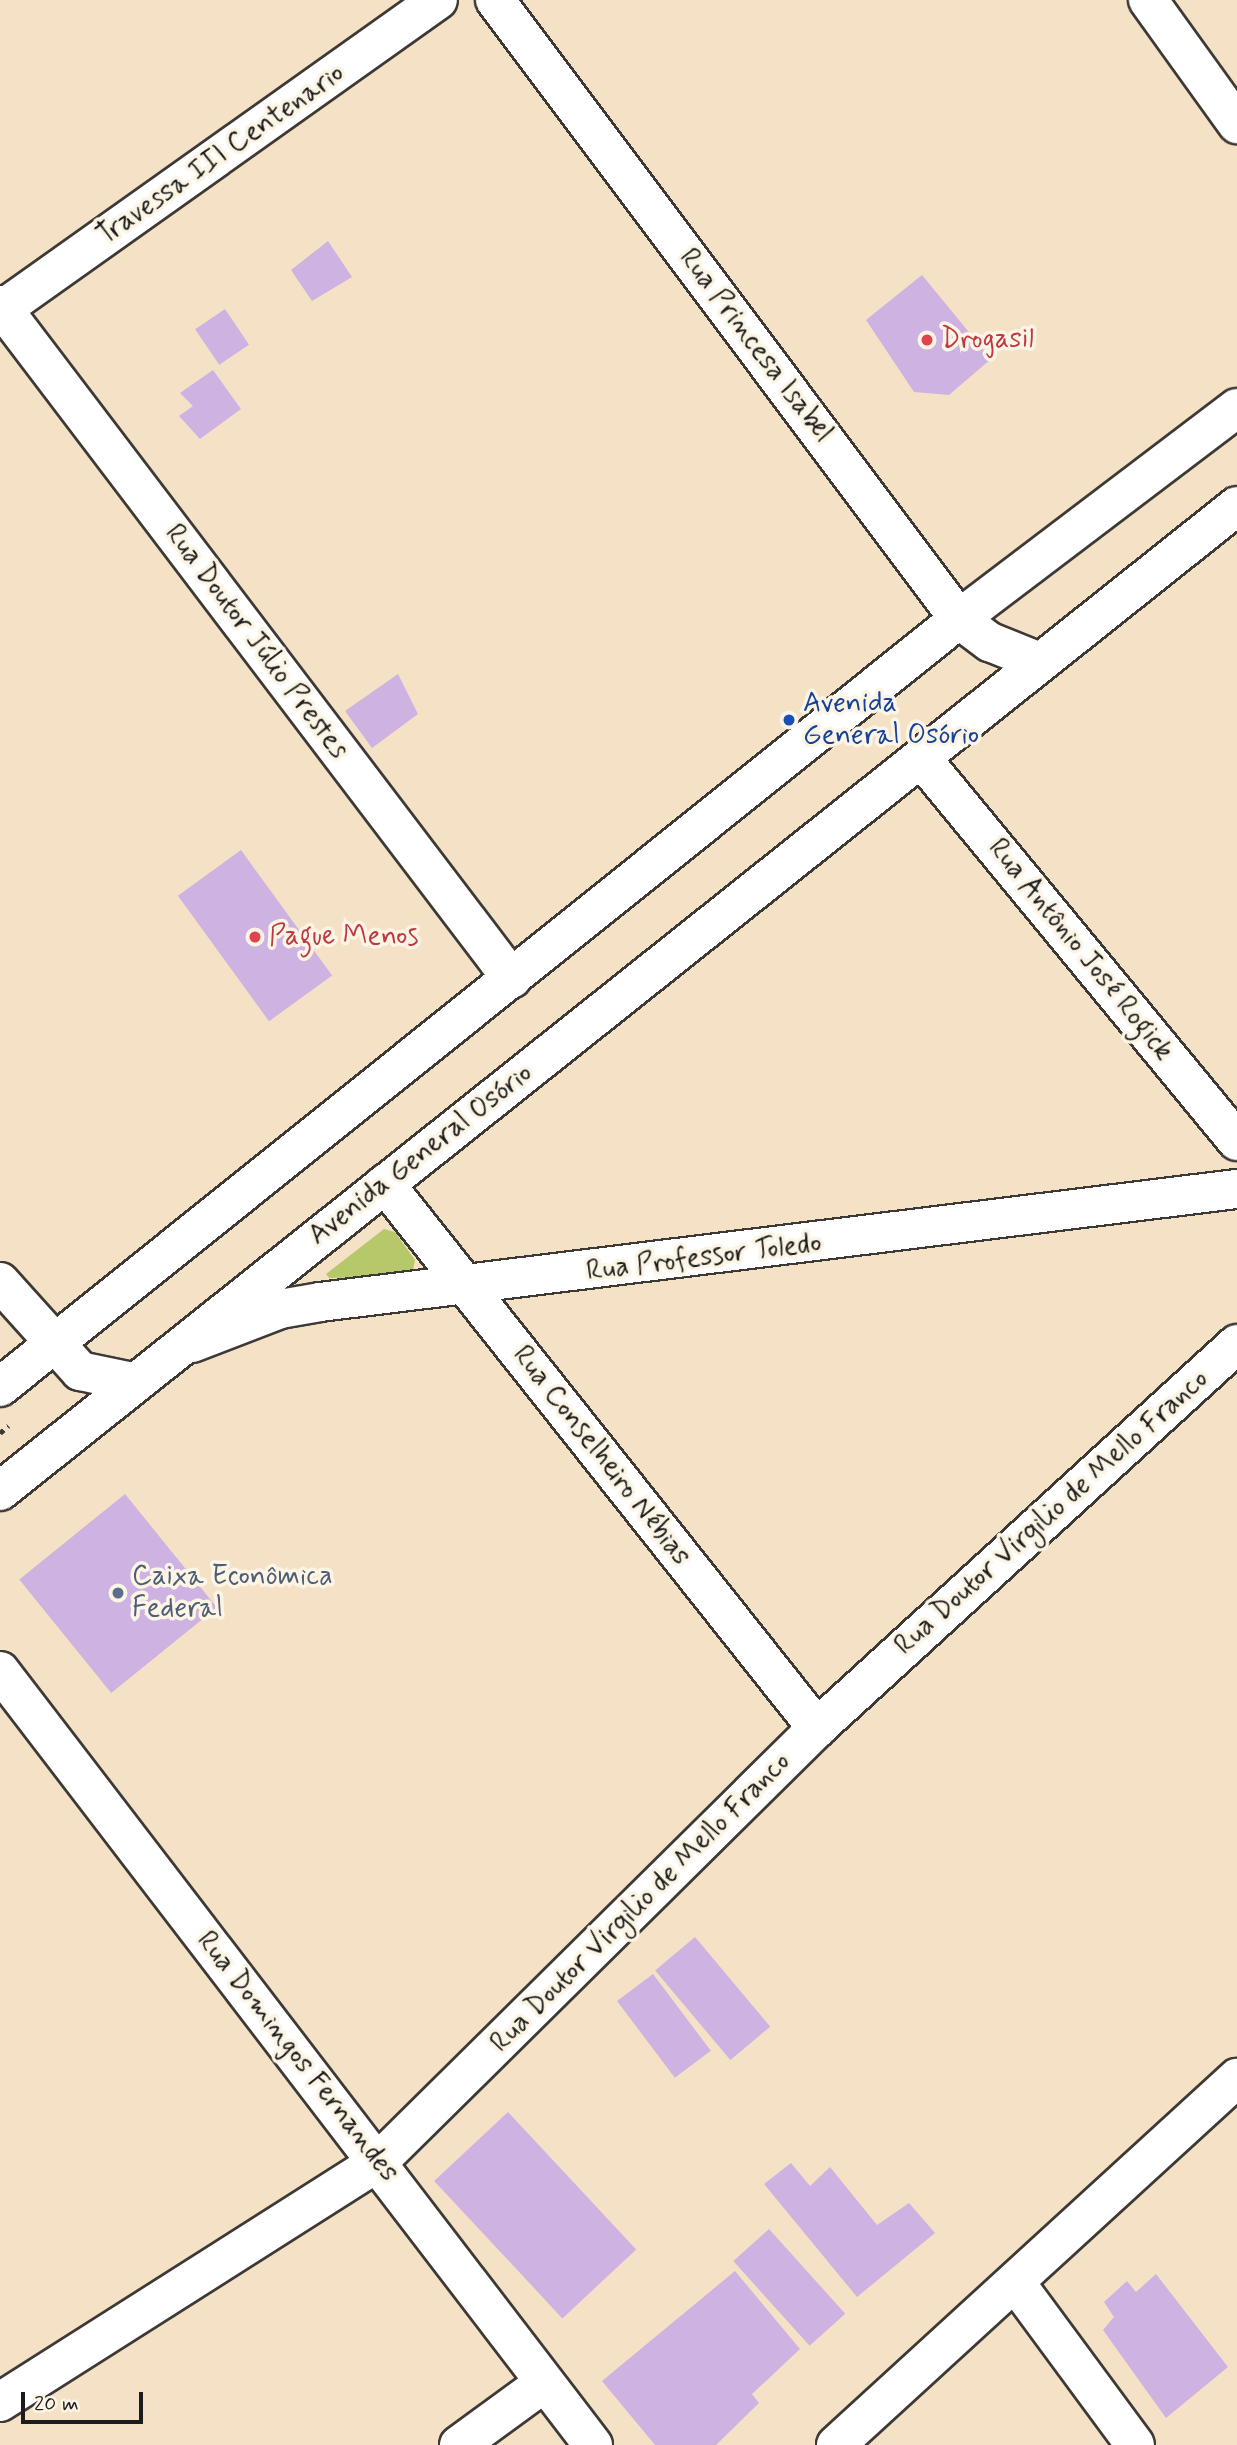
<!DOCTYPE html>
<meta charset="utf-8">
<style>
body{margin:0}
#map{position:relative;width:1237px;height:2445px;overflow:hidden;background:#f5e2c6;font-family:Mynerve,sans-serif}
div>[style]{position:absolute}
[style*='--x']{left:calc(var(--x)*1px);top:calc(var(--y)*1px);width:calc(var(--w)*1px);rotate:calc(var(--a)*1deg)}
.green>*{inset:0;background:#b7c86b}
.building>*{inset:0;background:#cdb2e2;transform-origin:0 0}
.path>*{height:4.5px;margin-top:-2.25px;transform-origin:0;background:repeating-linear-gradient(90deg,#3d3a36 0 5px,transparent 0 10px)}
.roads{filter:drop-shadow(2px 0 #3d3a36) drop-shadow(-2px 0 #3d3a36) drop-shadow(0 2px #3d3a36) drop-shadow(0 -2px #3d3a36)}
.minor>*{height:38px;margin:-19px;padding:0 19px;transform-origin:19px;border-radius:19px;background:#fff}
.major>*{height:38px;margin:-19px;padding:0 19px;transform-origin:19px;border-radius:19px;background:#fff}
.dots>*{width:19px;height:19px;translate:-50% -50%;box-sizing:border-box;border:4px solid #fcf5e5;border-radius:50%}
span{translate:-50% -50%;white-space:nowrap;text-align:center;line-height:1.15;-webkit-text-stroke:7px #fcf5e5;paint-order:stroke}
.street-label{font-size:28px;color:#1c1c1c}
.health-label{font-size:28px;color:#be3a42}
.left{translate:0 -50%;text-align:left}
.transit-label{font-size:28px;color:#164399}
.service-label{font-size:28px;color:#4e5e75}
.scale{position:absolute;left:21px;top:2392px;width:122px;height:32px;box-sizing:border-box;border:4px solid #1c1c1c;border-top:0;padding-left:9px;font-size:21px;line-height:24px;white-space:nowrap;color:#1c1c1c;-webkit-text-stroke:5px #fcf5e5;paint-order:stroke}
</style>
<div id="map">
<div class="green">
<div style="clip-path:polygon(384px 1229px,395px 1232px,415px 1260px,412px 1276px,329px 1278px,326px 1274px)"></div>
</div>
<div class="building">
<div style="clip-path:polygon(328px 241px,352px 277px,312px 301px,291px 270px)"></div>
<div style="clip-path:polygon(922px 275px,991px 359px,949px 395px,914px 392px,866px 320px)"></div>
<div style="left:225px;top:309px;width:43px;height:36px;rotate:56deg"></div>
<div style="clip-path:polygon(213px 370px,241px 409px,200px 439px,179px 416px,193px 406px,180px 393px)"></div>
<div style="clip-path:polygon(398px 674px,418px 714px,372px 748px,345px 711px)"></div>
<div style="left:241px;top:850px;width:155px;height:78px;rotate:54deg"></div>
<div style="left:125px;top:1494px;width:146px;height:136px;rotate:51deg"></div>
<div style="left:695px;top:1937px;width:117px;height:52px;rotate:50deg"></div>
<div style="left:653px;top:1974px;width:96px;height:45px;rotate:53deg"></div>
<div style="left:508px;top:2112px;width:188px;height:101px;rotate:47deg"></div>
<div style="clip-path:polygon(791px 2163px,810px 2186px,830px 2167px,877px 2225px,909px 2203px,935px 2233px,857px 2297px,764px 2184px)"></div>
<div style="left:769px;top:2229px;width:114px;height:48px;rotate:48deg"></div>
<div style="clip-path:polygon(735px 2271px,800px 2349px,752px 2394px,759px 2403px,716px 2445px,655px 2445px,602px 2381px)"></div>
<div style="clip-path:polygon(1156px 2274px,1228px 2367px,1166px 2418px,1103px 2330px,1114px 2317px,1104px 2302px,1127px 2281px,1136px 2292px)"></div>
</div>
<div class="path">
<div style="--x:0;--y:1433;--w:11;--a:-41"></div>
</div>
<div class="roads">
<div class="minor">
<div style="--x:495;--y:0;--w:774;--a:53.14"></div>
<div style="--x:959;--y:619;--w:39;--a:37"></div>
<div style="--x:990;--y:642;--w:54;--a:21.8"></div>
<div style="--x:1148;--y:0;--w:153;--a:54.3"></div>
<div style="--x:0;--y:305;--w:846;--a:52.78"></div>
<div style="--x:0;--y:311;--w:537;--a:-35.38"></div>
<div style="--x:922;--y:759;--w:495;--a:50.5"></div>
<div style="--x:385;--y:1184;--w:695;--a:51.55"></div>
<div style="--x:0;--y:1282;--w:120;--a:48"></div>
<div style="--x:80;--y:1371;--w:53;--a:11.9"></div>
<div style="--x:192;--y:1343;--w:94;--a:-21.1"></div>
<div style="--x:280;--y:1309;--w:41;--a:-9.9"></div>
<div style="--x:320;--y:1302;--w:924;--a:-7.03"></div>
<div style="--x:0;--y:1671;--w:975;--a:52.54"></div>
<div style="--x:1015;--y:2282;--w:202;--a:53.6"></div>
<div style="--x:0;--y:2402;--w:448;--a:-32.4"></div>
<div style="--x:378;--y:2162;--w:617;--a:-44.67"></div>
<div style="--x:817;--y:1728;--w:569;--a:-42.44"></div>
<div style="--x:459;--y:2445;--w:105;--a:-36.1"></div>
<div style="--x:836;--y:2445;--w:544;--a:-42.47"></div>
</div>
<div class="major">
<div style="--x:0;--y:1387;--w:1229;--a:-38.69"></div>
<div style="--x:959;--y:619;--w:349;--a:-37.2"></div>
<div style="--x:0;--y:1491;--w:1581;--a:-38.53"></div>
</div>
</div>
<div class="dots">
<div style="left:927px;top:340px;background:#e0444e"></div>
<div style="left:789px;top:720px;background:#1a4fb4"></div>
<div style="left:255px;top:937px;background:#e0444e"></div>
<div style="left:118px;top:1593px;background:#5c6f8a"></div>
</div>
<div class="street-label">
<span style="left:221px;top:155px;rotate:-35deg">Travessa III Centenario</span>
<span style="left:755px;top:346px;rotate:53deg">Rua Princesa Isabel</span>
<span style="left:256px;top:642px;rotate:53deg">Rua Doutor Júlio Prestes</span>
<span style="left:1080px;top:950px;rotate:51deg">Rua Antônio José Rogick</span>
<span style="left:421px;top:1155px;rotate:-38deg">Avenida General Osório</span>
<span style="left:704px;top:1258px;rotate:-7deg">Rua Professor Toledo</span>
<span style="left:601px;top:1456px;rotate:52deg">Rua Conselheiro Nébias</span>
<span style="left:1052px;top:1513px;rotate:-42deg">Rua Doutor Virgilio de Mello Franco</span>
<span style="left:641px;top:1903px;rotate:-45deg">Rua Doutor Virgilio de Mello Franco</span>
<span style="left:297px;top:2057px;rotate:52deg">Rua Domingos Fernandes</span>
</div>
<div class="health-label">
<span class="left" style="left:941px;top:340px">Drogasil</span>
<span class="left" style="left:269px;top:937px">Pague Menos</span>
</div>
<div class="transit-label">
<span class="left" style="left:803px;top:720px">Avenida<br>General Osório</span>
</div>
<div class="service-label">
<span class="left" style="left:132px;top:1593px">Caixa Econômica<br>Federal</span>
</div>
<div class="scale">20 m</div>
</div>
